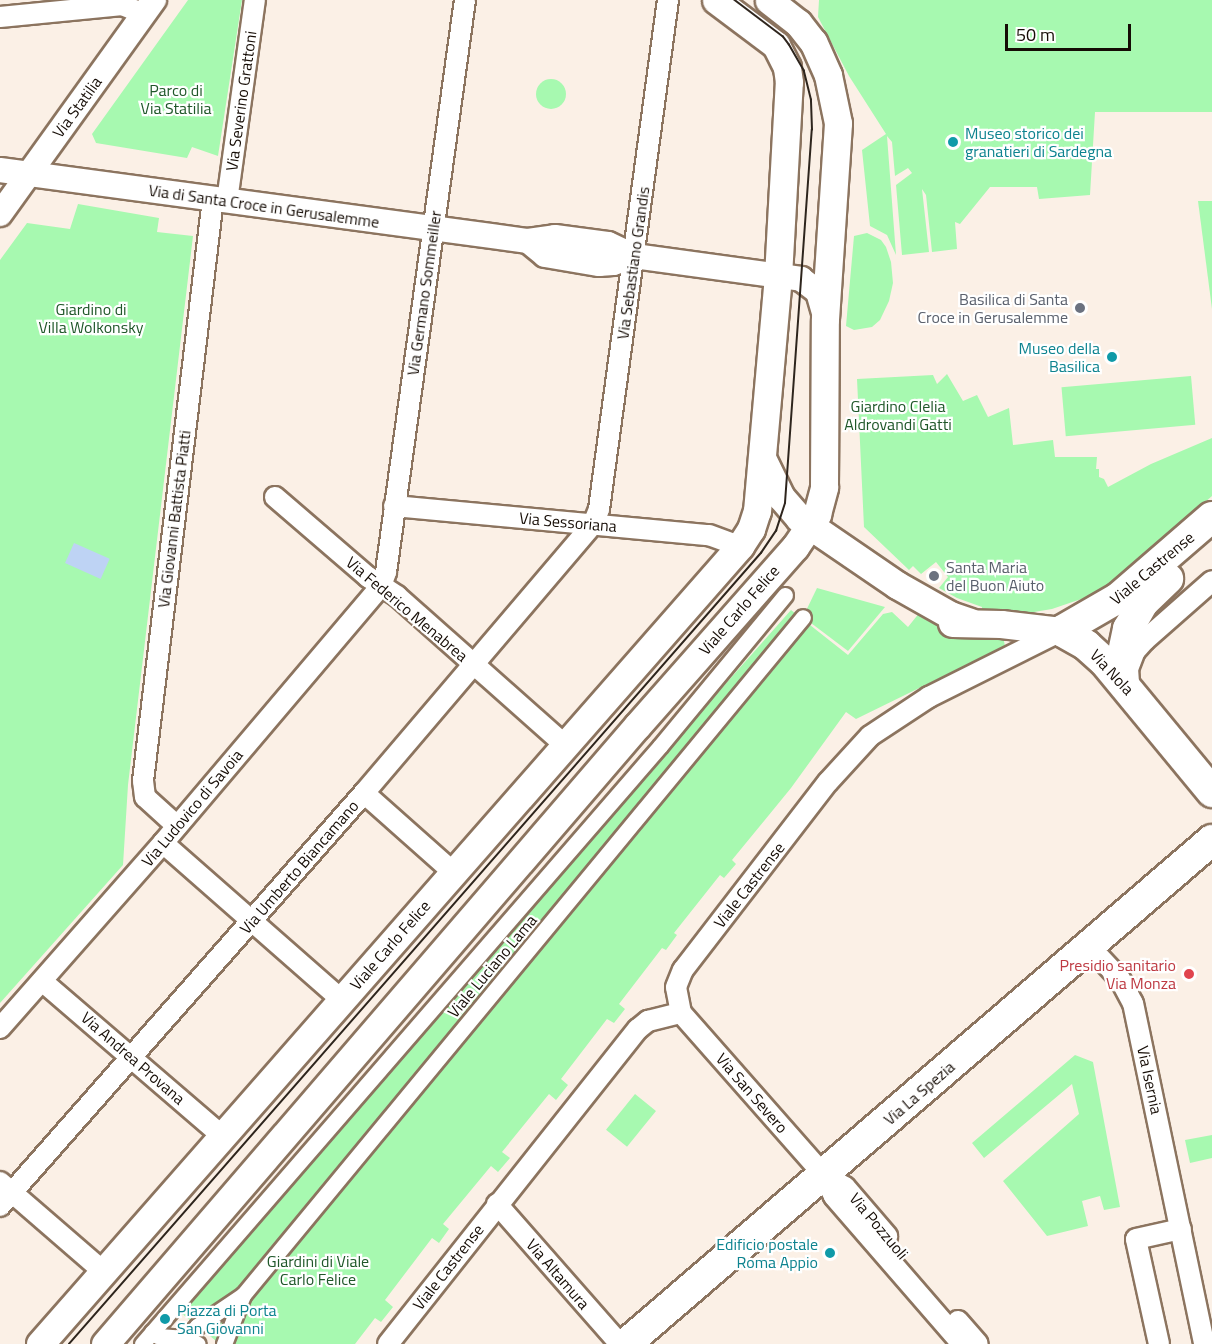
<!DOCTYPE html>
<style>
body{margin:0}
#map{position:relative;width:1212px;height:1344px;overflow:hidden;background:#fbf0e6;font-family:"Titillium Web",sans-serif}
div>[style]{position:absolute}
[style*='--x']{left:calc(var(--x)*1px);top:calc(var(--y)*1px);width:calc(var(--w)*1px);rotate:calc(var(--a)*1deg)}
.green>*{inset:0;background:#a7f9b0;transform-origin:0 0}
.round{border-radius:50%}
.water>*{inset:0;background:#bed3f4;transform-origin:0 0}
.roads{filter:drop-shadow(2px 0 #8c745f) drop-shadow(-2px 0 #8c745f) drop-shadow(0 2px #8c745f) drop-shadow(0 -2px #8c745f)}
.pedestrian>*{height:15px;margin:-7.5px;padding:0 7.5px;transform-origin:7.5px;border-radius:7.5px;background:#fff}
.minor>*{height:20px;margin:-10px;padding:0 10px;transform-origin:10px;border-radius:10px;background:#fff}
.tertiary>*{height:24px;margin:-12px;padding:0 12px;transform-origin:12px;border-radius:12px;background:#fff}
.secondary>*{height:27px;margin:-13.5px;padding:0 13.5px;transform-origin:13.5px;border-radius:13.5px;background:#fff}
.primary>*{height:30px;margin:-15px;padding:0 15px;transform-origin:15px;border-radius:15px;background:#fff}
.tram>*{height:1.5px;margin:-0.75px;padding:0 0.75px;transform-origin:0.75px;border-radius:0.75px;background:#2e251d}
.dots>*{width:16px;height:16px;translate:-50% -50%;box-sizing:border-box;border:3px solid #fff;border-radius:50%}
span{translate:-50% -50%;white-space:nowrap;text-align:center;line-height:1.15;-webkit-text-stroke:4.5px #fff;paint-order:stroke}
.park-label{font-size:16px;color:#1f5729}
.street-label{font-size:16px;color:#150c05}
.culture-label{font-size:16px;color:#0d838f}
.left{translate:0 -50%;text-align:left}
.right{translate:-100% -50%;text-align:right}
.worship-label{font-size:16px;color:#5b616d}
.health-label{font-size:16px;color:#be3a42}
.scale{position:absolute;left:1005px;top:24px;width:126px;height:27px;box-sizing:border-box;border:3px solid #150c05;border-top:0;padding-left:8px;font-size:18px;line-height:21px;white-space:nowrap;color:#150c05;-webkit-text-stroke:4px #fff;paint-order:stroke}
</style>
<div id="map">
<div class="green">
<div style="clip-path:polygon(188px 0,242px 0,218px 156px,192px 147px,187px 158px,96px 143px,92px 134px)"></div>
<div style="clip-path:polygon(819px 0,1212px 0,1212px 112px,1095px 112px,1090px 195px,1039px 199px,1037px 187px,990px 187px,960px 224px,955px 222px,957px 249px,932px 252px,926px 195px,922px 189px,929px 252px,902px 255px,896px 185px,912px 173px,908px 168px,895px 176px,892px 142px,887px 136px,896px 255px,887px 235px,870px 226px,862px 150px,886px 134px,849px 76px,818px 17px)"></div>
<div class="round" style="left:536px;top:79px;width:30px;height:30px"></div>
<div style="clip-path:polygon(1198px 201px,1212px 201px,1212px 309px)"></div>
<div style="clip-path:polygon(78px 204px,159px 218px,157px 232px,193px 236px,128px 785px,123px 865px,0 1003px,0 260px,27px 223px,70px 229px)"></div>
<div style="clip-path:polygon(867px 233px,881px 240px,886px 247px,891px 262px,893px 283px,889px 301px,880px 320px,872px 327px,854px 330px,846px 326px,854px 236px)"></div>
<div style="clip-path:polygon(947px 374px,963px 401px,977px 395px,988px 417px,1009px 408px,1013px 445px,1053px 440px,1055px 457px,1097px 457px,1096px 469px,1099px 469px,1099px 477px,1104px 479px,1108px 487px,1151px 464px,1212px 438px,1212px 496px,1113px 583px,1090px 596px,1052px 609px,1028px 613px,982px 611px,982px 607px,957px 598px,939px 588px,948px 577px,936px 562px,921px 574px,913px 566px,909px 570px,864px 527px,857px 379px,933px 375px,937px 384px)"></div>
<div style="left:1191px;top:376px;width:49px;height:130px;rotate:85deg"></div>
<div style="clip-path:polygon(817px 588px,885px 607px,848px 651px,803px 617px)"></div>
<div style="clip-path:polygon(791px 610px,848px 655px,883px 614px,892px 612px,908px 627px,920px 612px,923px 618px,932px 623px,1002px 632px,1005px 646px,856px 719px,846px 712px,791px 788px,732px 860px,736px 864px,724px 878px,720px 875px,674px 933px,677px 935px,666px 950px,662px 948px,619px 1004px,625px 1009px,614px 1023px,607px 1019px,561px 1079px,568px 1085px,556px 1100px,549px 1094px,502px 1152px,510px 1158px,498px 1172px,491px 1166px,443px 1224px,449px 1229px,439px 1243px,432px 1238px,385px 1300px,393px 1307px,381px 1322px,375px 1318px,355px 1344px,220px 1344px,181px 1313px,666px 751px)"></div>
<div style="clip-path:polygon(1075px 1055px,1093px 1062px,1120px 1207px,1104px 1210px,1100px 1196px,1082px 1201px,1088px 1226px,1047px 1236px,1003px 1181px,1079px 1114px,1072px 1084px,984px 1158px,972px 1143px)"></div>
<div style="left:635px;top:1094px;width:27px;height:46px;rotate:39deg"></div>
<div style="clip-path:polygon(1212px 1135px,1212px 1158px,1190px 1163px,1185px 1140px)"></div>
</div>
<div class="water">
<div style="left:74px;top:543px;width:39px;height:22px;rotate:24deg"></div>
</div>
<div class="roads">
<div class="pedestrian">
<div style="--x:152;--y:1332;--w:7;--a:34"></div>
<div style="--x:158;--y:1336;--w:28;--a:4"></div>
<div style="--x:186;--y:1338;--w:13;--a:27"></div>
<div style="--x:186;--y:1338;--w:16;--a:-47"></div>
<div style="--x:197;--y:1326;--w:55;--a:-34"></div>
<div style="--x:243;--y:1295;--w:879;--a:-50.44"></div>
<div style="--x:142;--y:1344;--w:791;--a:-49.1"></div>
<div style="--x:660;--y:746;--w:196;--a:-50.4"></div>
<div style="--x:224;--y:1344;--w:53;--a:-68.8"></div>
</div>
<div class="minor">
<div style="--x:0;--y:17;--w:123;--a:-5.6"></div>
<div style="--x:122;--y:5;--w:24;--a:22"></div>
<div style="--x:227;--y:201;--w:203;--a:-82.1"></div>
<div style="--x:275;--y:497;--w:123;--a:40.7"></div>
<div style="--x:368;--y:577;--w:35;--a:33"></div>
<div style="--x:397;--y:596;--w:225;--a:41.6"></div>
<div style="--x:394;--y:506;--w:316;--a:5.3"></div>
<div style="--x:709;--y:535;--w:33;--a:20"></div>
<div style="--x:1128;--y:669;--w:19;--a:-69"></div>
<div style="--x:1135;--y:651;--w:15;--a:-48"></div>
<div style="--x:1145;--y:640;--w:89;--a:-41.4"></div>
<div style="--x:364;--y:793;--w:119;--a:41.6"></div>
<div style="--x:177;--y:826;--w:43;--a:-137.8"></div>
<div style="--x:145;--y:797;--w:16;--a:-97"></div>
<div style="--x:143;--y:781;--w:586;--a:-83.14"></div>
<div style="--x:163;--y:843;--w:238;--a:41.3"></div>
<div style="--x:1089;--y:946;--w:45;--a:46.8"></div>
<div style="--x:1120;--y:979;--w:27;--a:62"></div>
<div style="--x:1133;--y:1003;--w:348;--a:78.2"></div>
<div style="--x:42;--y:981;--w:238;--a:40.7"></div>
<div style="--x:0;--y:1028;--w:247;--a:-48.6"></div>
<div style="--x:163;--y:843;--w:337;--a:-49.7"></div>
<div style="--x:381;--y:586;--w:15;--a:-70"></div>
<div style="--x:386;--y:572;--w:577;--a:-82.14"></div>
<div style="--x:823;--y:1174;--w:26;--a:31"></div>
<div style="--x:845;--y:1187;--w:65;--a:49.4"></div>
<div style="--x:0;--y:1182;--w:138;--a:40.9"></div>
<div style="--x:497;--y:1204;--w:186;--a:48.7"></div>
<div style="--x:0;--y:1206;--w:551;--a:-48.61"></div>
<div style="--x:364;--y:793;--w:353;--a:-49.6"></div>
<div style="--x:593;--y:524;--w:16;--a:-68"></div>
<div style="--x:599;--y:509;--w:514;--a:-82.28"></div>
<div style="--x:958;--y:1321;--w:30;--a:49"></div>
<div style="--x:388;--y:1344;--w:402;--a:-51.6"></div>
<div style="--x:638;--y:1029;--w:13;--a:-39"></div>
<div style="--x:648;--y:1021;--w:34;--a:-14"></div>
<div style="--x:962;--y:1344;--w:196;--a:-130.9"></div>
<div style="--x:834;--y:1196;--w:25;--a:-117"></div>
<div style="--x:823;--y:1174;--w:215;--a:-131.4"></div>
<div style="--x:681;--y:1013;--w:26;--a:-101"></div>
<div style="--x:676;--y:987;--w:18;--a:-68"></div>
<div style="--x:683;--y:970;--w:237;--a:-52.4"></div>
<div style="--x:828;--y:782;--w:62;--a:-47.6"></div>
<div style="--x:870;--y:736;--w:71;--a:-33.5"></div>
<div style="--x:929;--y:697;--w:148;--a:-26.6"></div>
<div style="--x:1159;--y:1344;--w:107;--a:-102.4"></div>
<div style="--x:1136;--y:1239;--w:46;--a:-12.5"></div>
</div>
<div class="tertiary">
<div style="--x:0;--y:170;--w:533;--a:7.66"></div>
<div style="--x:528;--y:241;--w:27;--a:-8"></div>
<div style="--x:555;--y:237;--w:53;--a:7.5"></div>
<div style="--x:608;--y:244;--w:29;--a:25"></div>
<div style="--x:634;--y:256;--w:169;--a:7.8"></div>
<div style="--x:801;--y:279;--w:21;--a:37"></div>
<div style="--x:818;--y:292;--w:26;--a:74"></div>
<div style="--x:0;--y:214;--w:264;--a:-54.3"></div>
<div style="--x:528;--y:241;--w:22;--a:39"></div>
<div style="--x:545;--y:255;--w:55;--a:9.5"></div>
<div style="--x:599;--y:264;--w:14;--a:-4"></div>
<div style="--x:613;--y:263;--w:22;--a:-18"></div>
</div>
<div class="secondary">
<div style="--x:763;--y:460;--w:41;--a:64.1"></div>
<div style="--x:781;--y:497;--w:28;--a:49"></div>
<div style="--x:799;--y:518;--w:119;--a:34.4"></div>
<div style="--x:897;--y:585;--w:61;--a:29.5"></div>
<div style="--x:950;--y:615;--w:21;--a:19"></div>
<div style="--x:952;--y:623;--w:49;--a:1.2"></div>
<div style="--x:1001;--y:624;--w:60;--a:6.7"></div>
<div style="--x:40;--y:1344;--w:1062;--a:-48.74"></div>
<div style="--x:740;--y:546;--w:20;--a:-57"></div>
<div style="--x:751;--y:529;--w:19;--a:-72"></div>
<div style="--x:757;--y:511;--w:236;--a:-84.9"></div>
<div style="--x:778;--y:276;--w:194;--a:-86.8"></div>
<div style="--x:789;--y:82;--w:15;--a:-98"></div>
<div style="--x:787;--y:67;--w:25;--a:-117"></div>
<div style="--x:776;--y:45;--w:75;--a:-143.1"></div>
<div style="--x:105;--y:1344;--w:815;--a:-49.28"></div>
<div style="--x:637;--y:726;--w:239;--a:-48.6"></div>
<div style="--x:795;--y:547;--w:40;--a:-56"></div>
<div style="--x:817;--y:514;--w:28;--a:-75"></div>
<div style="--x:824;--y:487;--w:168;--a:-89.7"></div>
<div style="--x:825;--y:319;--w:196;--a:-86.2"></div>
<div style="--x:838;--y:123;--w:49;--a:-101.8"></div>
<div style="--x:828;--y:75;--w:36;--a:-114"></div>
<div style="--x:813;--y:42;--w:24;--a:-128"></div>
<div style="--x:798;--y:23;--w:37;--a:-142"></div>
</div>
<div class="primary">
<div style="--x:1061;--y:631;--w:29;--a:29"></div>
<div style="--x:1086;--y:645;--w:24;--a:42"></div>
<div style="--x:1104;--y:661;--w:170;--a:50.5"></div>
<div style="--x:1061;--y:631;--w:66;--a:-30.1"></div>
<div style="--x:1118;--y:598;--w:124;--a:-40.8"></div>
<div style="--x:1124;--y:683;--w:26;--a:-94"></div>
<div style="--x:1122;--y:657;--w:29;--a:-78"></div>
<div style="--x:1128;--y:629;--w:30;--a:-60"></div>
<div style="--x:1143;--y:603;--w:35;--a:-44"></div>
<div style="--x:626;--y:1344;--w:773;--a:-40.7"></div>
</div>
</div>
<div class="tram">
<div style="--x:69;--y:1344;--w:1051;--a:-48.82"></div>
<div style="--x:761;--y:553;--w:27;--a:-56"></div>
<div style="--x:776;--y:531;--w:29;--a:-72"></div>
<div style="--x:785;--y:503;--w:374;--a:-85.9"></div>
<div style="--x:812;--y:130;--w:30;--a:-92"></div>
<div style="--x:811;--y:100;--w:30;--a:-104"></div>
<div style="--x:804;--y:71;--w:30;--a:-120"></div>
<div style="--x:789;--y:45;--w:10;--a:-127"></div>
<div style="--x:783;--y:37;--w:61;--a:-142.9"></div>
</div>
<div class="dots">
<div style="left:953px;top:142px;background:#0f9aa8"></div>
<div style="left:1080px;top:308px;background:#6b7280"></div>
<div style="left:1112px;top:357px;background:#0f9aa8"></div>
<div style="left:934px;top:576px;background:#6b7280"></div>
<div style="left:1189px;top:974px;background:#e0444e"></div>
<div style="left:830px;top:1253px;background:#0f9aa8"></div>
<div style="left:165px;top:1319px;background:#0f9aa8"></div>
</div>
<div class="park-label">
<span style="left:176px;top:99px">Parco di<br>Via Statilia</span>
<span style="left:91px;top:318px">Giardino di<br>Villa Wolkonsky</span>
<span style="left:898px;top:415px">Giardino Clelia<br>Aldrovandi Gatti</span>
<span style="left:318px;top:1270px">Giardini di Viale<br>Carlo Felice</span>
</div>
<div class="street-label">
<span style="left:241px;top:101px;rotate:-82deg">Via Severino Grattoni</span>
<span style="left:77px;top:107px;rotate:-54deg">Via Statilia</span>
<span style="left:264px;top:206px;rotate:8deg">Via di Santa Croce in Gerusalemme</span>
<span style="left:633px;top:263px;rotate:-82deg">Via Sebastiano Grandis</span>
<span style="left:424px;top:293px;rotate:-82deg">Via Germano Sommeiller</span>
<span style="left:174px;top:519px;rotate:-83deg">Via Giovanni Battista Piatti</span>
<span style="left:568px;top:522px;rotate:5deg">Via Sessoriana</span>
<span style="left:1152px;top:568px;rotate:-40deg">Viale Castrense</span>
<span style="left:407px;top:609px;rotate:40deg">Via Federico Menabrea</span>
<span style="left:739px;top:610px;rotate:-49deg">Viale Carlo Felice</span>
<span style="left:1112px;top:672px;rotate:47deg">Via Nola</span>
<span style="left:192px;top:808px;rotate:-50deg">Via Ludovico di Savoia</span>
<span style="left:299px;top:867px;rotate:-49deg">Via Umberto Biancamano</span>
<span style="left:749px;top:885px;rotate:-52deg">Viale Castrense</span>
<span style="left:390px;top:945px;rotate:-49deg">Viale Carlo Felice</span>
<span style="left:492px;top:966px;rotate:-50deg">Viale Luciano Lama</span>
<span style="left:133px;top:1058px;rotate:41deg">Via Andrea Provana</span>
<span style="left:1150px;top:1080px;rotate:78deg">Via Isernia</span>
<span style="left:752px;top:1093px;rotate:49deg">Via San Severo</span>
<span style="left:919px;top:1093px;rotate:-41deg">Via La Spezia</span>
<span style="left:879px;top:1226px;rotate:50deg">Via Pozzuoli</span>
<span style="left:448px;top:1267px;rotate:-52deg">Viale Castrense</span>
<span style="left:558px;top:1274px;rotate:49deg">Via Altamura</span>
</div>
<div class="culture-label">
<span class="left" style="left:965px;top:142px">Museo storico dei<br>granatieri di Sardegna</span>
<span class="right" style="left:1100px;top:357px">Museo della<br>Basilica</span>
<span class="right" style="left:818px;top:1253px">Edificio postale<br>Roma Appio</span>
<span class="left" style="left:177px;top:1319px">Piazza di Porta<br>San Giovanni</span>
</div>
<div class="worship-label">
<span class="right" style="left:1068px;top:308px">Basilica di Santa<br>Croce in Gerusalemme</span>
<span class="left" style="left:946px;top:576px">Santa Maria<br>del Buon Aiuto</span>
</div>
<div class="health-label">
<span class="right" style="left:1176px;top:974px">Presidio sanitario<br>Via Monza</span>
</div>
<div class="scale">50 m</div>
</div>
